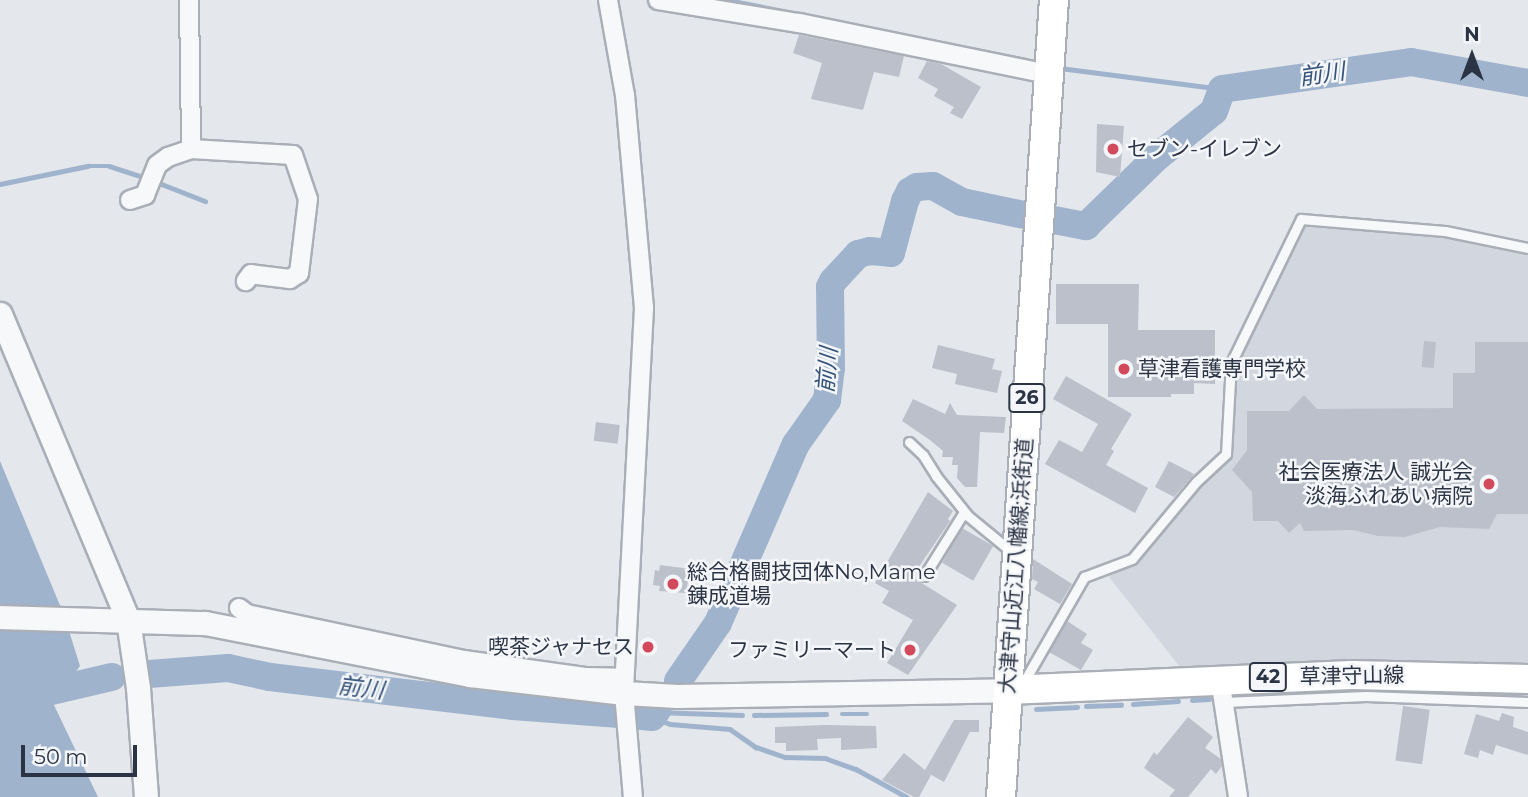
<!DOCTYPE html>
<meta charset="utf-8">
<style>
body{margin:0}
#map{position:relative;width:1528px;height:797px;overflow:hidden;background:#e4e7ec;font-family:Montserrat,"Noto Sans JP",sans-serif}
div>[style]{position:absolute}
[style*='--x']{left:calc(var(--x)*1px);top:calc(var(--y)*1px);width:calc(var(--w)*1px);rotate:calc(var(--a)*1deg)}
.built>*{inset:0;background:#d2d6de}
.water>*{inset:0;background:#9fb4cc}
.stream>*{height:4.5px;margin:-2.25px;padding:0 2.25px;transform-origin:2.25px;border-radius:2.25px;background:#9fb4cc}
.river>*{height:28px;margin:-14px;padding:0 14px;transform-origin:14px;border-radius:14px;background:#9fb4cc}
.building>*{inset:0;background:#bbc0ca;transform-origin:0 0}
.roads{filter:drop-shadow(2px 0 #a9aeb7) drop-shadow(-2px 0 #a9aeb7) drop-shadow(0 2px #a9aeb7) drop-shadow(0 -2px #a9aeb7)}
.service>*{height:9px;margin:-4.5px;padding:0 4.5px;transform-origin:4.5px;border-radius:4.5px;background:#f7f8fa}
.minor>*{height:18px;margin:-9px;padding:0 9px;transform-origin:9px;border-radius:9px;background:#f7f8fa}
.tertiary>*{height:23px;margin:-11.5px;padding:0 11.5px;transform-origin:11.5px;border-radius:11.5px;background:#f7f8fa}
.primary>*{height:28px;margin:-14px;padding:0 14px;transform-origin:14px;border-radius:14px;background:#fff}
.dots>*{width:19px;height:19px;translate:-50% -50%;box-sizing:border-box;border:4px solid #f4f6f9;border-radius:50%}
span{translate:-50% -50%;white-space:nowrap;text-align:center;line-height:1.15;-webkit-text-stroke:5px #f4f6f9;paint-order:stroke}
.shield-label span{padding:2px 5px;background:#f4f6f9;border:2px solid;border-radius:5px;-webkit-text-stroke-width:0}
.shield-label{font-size:19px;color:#2b3445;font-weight:700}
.poi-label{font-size:21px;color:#2b3445}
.left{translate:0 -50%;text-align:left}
.right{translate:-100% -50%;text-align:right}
.street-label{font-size:21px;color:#2b3445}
.water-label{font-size:23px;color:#34527a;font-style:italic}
.north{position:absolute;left:1437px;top:21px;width:70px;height:70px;-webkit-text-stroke:5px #f4f6f9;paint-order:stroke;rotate:0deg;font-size:19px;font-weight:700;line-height:28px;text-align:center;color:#2b3445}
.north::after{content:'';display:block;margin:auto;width:24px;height:32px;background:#2b3445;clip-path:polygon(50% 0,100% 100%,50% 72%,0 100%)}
.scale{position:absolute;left:21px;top:745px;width:116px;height:32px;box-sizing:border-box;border:4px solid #2b3445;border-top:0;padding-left:9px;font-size:21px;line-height:24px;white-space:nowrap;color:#2b3445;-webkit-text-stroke:5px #f4f6f9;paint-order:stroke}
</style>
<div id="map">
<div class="built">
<div style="clip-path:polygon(1307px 221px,1448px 233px,1528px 250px,1528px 668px,1390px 665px,1180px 667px,1109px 577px,1114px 571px,1133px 563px,1201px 479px,1231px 456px,1231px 373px)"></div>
</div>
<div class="water">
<div style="clip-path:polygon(0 461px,64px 615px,80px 666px,53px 703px,98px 797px,0 797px)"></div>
</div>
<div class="stream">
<div style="--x:728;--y:0;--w:71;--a:11.3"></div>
<div style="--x:865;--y:28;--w:164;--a:11.2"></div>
<div style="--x:1060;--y:68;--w:163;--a:7.4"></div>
<div style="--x:154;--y:181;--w:55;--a:21.4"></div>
<div style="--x:0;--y:184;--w:90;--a:-11.6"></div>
<div style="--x:88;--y:166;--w:21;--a:0"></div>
<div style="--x:109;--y:166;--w:39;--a:18"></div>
<div style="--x:1375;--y:692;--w:153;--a:2.2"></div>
<div style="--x:1281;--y:695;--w:71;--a:-2.4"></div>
<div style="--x:1235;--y:697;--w:37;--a:-3"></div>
<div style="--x:1192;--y:700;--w:17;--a:-3"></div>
<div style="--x:1133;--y:704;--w:45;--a:-3.8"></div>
<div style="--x:1086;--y:706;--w:35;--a:-2"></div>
<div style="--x:1036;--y:709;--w:41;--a:-2.8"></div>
<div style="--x:656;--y:712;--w:86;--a:2"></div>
<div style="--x:842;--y:714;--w:25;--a:0"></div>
<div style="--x:754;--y:715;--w:72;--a:-0.8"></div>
<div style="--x:652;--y:717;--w:19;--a:21"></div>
<div style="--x:670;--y:724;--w:60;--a:4.8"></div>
<div style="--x:730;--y:729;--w:32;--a:35"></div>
<div style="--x:756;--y:747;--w:31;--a:19"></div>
<div style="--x:785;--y:757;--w:40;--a:1.4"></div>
<div style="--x:825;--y:758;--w:33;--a:20"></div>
<div style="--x:856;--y:769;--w:58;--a:28.8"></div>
</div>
<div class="river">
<div style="--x:1049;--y:219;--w:38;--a:11"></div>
<div style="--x:1086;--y:226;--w:99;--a:-44.2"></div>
<div style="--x:1157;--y:157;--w:73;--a:-38.9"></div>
<div style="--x:1214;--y:111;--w:23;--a:-70"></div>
<div style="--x:1222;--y:89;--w:191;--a:-8.1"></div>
<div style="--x:1411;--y:62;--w:119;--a:10.2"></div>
<div style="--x:149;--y:674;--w:79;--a:-4.3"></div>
<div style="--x:228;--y:668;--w:43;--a:12.1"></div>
<div style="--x:270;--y:677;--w:245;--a:6.8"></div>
<div style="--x:513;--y:706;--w:103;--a:4.4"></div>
<div style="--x:678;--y:681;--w:70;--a:-55.4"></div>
<div style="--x:718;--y:623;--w:195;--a:-66.5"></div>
<div style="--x:796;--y:444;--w:54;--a:-54.8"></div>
<div style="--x:827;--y:400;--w:32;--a:-83"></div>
<div style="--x:831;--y:368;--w:81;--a:-90.7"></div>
<div style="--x:830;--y:287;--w:7;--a:-63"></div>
<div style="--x:833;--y:281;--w:37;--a:-47"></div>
<div style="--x:858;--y:254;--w:12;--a:-14"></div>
<div style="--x:870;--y:251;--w:21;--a:5"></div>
<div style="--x:891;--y:253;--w:54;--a:-74.9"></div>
<div style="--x:905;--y:201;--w:11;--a:-63"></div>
<div style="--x:910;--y:191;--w:8;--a:-30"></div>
<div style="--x:917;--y:187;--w:16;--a:-4"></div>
<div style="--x:933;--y:186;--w:33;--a:29"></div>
<div style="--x:962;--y:202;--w:68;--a:11.8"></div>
<div style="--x:0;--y:703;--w:115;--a:-13.1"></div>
<div style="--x:633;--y:715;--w:19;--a:6"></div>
<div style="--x:652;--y:717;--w:9;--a:-54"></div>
</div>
<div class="building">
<div style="clip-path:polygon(799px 35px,904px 56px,899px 77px,874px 72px,863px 110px,811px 99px,822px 63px,793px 53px)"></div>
<div style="clip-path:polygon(927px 61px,941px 64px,981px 87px,962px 119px,950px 113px,954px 107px,934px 96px,938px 89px,918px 78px)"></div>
<div style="clip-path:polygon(1097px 124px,1124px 126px,1120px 177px,1096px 172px)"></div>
<div style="clip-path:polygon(1056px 284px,1139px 284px,1138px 330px,1215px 330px,1215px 384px,1194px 383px,1194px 394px,1171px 394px,1171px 397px,1108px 397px,1108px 324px,1056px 324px)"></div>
<div style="left:1424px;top:341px;width:12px;height:26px;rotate:5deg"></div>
<div style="clip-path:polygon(1475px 342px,1528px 342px,1528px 514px,1497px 514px,1489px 529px,1440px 527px,1405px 537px,1378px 536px,1353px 530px,1304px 531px,1300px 523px,1289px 533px,1278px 521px,1253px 521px,1252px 492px,1232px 470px,1247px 450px,1247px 411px,1289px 411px,1304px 395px,1317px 409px,1453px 408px,1453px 373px,1475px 373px)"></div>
<div style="clip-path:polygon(938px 345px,995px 359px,992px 369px,1002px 371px,997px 393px,955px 384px,957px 374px,932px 368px)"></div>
<div style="clip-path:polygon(1066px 376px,1132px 414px,1111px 449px,1114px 451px,1106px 465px,1148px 488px,1135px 513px,1045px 464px,1059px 440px,1082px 452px,1098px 424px,1053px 399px)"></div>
<div style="clip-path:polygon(913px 399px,945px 414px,950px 403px,957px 415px,1006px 417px,1004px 433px,980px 432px,977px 487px,965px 487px,957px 478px,958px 465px,952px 465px,953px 457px,942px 457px,943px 451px,930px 440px,902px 421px)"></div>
<div style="left:596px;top:422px;width:24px;height:19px;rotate:7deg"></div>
<div style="clip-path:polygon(1169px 461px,1194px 474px,1174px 497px,1155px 487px)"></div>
<div style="clip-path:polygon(928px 492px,953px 511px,948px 519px,950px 521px,912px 577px,957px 605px,908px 675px,887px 663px,913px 620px,882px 603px,889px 591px,875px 583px)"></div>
<div style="left:962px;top:528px;width:36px;height:40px;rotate:30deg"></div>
<div style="clip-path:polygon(1033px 559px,1072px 584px,1060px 604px,1034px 589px,1038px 582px,1032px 579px)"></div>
<div style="clip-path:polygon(660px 565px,690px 569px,686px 593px,659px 591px,660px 586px,653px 585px,655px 570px,659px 571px)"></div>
<div style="clip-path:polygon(1067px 621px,1087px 634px,1081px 643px,1093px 650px,1081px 670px,1049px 652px)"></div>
<div style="left:1403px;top:706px;width:27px;height:55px;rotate:8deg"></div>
<div style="clip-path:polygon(1502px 713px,1514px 717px,1513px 727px,1528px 732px,1528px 755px,1496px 745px,1493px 755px,1480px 750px,1478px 758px,1464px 754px,1476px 714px,1499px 721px)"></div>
<div style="clip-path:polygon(1188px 717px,1213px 737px,1205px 748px,1221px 759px,1222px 766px,1216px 774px,1211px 769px,1188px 797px,1169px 797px,1175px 790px,1144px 768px,1154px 752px,1157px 755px)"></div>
<div style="clip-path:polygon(954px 720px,979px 720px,979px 732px,970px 732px,944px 782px,928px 773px,931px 775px,919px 797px,914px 797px,882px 780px,904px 753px,925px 770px)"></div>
<div style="clip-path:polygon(824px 725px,876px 726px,877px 748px,841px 750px,841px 738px,817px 739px,818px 750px,786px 751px,786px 743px,775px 743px,775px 727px)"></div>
</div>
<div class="roads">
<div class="service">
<div style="--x:909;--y:442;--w:19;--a:43"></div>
<div style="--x:923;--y:455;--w:25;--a:58"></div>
<div style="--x:936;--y:476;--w:51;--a:51.3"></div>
<div style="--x:968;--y:516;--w:58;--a:39.4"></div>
<div style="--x:924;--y:576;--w:75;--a:-58"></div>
<div style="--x:1022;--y:685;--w:125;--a:-60.1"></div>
<div style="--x:1084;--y:577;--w:51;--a:-20.6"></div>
<div style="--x:1132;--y:559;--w:100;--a:-50.3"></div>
<div style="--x:1196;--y:482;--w:41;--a:-43"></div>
<div style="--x:1226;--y:454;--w:91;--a:-86.9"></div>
<div style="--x:1231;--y:363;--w:160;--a:-64.1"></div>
<div style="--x:1301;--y:219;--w:144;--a:4.8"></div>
<div style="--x:1445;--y:231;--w:85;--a:11.6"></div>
<div style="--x:1224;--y:702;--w:142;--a:-2.4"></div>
<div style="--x:1366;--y:696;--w:162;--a:2.1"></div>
</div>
<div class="minor">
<div style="--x:189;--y:0;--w:149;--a:89.2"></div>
<div style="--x:608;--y:0;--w:97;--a:79.9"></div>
<div style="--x:625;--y:95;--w:214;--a:84.9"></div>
<div style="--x:644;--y:308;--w:386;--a:93"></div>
<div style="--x:624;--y:693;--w:104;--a:85.1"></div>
<div style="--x:658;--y:0;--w:143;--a:9.3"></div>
<div style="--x:799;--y:23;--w:253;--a:11.6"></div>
<div style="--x:130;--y:200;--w:16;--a:-18"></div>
<div style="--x:145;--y:195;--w:32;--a:-68"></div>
<div style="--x:157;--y:165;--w:14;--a:-36"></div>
<div style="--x:168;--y:157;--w:24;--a:-19"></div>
<div style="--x:191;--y:149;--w:102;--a:3.4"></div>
<div style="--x:293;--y:155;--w:46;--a:71.2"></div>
<div style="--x:308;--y:199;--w:75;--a:96.9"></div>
<div style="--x:299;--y:273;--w:11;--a:146"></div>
<div style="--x:290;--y:279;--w:39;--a:-173"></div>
<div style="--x:251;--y:274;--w:9;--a:126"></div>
<div style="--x:239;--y:608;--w:10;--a:37"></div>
<div style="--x:247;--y:614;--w:222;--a:12"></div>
<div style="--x:464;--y:660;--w:122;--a:8"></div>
<div style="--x:585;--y:677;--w:39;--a:1"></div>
<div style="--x:1220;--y:679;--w:119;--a:81.3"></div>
</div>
<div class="tertiary">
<div style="--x:0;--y:314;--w:332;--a:67.3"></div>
<div style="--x:128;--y:620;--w:69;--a:81.6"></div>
<div style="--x:138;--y:688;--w:109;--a:85.8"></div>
<div style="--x:0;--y:617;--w:205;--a:1.7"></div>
<div style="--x:205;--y:623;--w:270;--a:11.1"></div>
<div style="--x:470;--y:675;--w:155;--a:6.7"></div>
<div style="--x:624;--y:693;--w:53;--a:3.2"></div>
<div style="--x:677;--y:696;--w:331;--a:-1"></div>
</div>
<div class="primary">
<div style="--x:1008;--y:690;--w:344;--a:-2.5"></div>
<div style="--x:1352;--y:675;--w:176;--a:1.3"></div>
<div style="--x:1001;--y:797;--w:799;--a:-86.2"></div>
</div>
</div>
<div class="dots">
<div style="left:1113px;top:149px;background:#d1495b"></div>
<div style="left:1124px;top:369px;background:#d1495b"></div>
<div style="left:1489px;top:484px;background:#d1495b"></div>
<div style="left:673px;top:584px;background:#d1495b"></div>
<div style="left:648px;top:647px;background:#d1495b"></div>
<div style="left:910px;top:650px;background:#d1495b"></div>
</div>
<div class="shield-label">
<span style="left:1027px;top:398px">26</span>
<span style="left:1268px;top:677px">42</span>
</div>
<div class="poi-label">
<span class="left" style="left:1127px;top:149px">セブン-イレブン</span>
<span class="left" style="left:1138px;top:369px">草津看護専門学校</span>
<span class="right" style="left:1473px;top:484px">社会医療法人 誠光会<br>淡海ふれあい病院</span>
<span class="left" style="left:687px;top:584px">総合格闘技団体No,Mame<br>錬成道場</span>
<span class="right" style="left:634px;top:647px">喫茶ジャナセス</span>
<span class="right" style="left:896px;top:650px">ファミリーマート</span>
</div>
<div class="street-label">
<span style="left:1016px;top:566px;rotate:-86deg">大津守山近江八幡線;浜街道</span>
<span style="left:1352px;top:676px;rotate:-1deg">草津守山線</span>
</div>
<div class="water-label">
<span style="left:1322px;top:74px;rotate:-8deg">前川</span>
<span style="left:827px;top:370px;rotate:-85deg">前川</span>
<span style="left:361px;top:688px;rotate:7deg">前川</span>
</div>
<div class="north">N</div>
<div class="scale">50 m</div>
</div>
